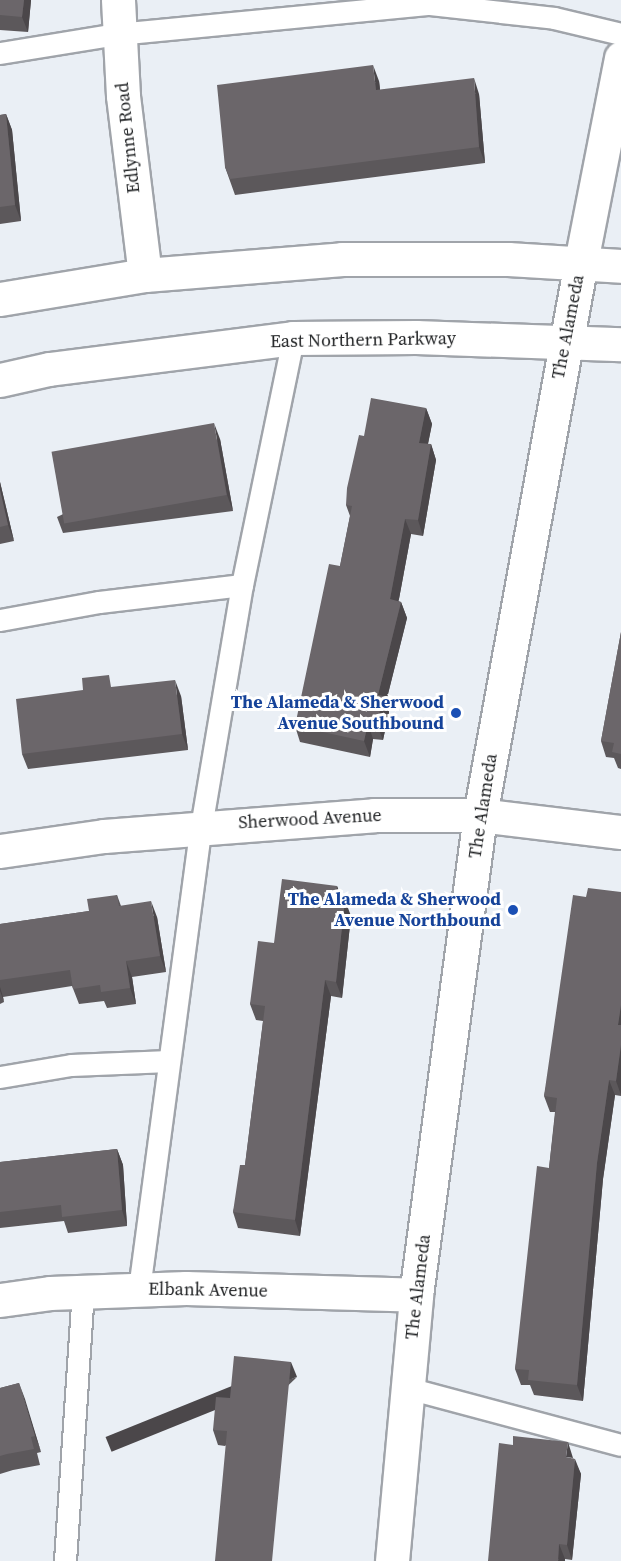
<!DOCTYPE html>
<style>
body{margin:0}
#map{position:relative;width:621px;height:1561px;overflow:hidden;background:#eaeff5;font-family:"Source Serif 4",serif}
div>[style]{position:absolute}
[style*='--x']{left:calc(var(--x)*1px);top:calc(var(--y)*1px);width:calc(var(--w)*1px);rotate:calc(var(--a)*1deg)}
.roads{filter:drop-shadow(2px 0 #a0a4aa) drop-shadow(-2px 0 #a0a4aa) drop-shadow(0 2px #a0a4aa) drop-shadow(0 -2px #a0a4aa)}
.service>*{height:21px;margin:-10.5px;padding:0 10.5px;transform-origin:10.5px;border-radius:10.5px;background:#fff}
.minor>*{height:33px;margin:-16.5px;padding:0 16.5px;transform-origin:16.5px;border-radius:16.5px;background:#fff}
.tertiary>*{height:33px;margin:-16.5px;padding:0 16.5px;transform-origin:16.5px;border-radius:16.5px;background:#fff}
.secondary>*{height:33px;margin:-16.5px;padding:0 16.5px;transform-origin:16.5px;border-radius:16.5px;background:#fff}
.primary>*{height:33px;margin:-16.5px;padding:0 16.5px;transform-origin:16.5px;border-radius:16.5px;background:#fff}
.wall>*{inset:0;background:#5c585b}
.shaded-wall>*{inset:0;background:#4b474a;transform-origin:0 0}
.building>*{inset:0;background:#6b666a;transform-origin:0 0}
.dots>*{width:16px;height:16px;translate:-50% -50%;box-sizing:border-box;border:3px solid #fff;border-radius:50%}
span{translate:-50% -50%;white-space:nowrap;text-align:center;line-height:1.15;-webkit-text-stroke:6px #fff;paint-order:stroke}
.street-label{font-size:18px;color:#212325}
.transit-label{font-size:18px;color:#164399;font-weight:700}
.right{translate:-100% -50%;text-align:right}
</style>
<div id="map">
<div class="roads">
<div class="service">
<div style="--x:0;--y:53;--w:119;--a:-9.2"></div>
<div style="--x:117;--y:34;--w:314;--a:-5.5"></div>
<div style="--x:430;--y:4;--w:125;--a:6.4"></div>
<div style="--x:554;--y:18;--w:69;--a:13.4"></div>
<div style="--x:0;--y:620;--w:101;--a:-10.3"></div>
<div style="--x:99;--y:602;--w:144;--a:-6.8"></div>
<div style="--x:0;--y:1077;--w:72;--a:-9.6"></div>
<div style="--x:71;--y:1065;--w:98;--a:-2.3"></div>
<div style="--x:139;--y:1289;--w:466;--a:-82.4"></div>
<div style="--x:201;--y:827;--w:245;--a:-80.4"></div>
<div style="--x:242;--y:585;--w:252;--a:-78.3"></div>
<div style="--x:408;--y:1388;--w:220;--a:15"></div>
<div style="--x:65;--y:1561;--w:271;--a:-86.2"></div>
</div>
<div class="minor">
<div style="--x:118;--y:0;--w:96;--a:87"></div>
<div style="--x:123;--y:96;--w:180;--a:83"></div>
<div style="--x:0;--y:851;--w:105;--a:-8.2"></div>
<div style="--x:104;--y:836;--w:271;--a:-4.4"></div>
<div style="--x:374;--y:815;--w:106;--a:0"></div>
<div style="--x:480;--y:815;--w:142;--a:6.9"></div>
<div style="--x:0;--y:1300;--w:50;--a:-8"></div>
<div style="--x:50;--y:1293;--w:136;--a:-2.1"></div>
<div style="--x:186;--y:1288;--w:230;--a:1.7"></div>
</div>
<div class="tertiary">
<div style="--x:581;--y:262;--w:208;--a:-78.9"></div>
</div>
<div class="secondary">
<div style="--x:392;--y:1561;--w:267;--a:-84.8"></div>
<div style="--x:416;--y:1295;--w:484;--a:-82.4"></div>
<div style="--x:480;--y:815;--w:562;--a:-79.65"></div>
</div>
<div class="primary">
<div style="--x:0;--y:299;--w:147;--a:-9.4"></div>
<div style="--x:145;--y:275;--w:198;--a:-4.6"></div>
<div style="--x:342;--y:259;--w:166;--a:0"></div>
<div style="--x:508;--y:259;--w:113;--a:3.5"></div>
<div style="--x:0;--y:380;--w:50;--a:-12.7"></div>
<div style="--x:49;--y:369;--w:246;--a:-7.2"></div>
<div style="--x:293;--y:338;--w:123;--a:-0.5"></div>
<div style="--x:416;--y:337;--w:205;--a:2"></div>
</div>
</div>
<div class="wall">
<div style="clip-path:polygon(0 0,31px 0,28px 32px,0 30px)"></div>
<div style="clip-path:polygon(379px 81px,380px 90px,479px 94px,485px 163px,235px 195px,225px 167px)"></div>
<div style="clip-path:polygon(6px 114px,12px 130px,21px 221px,0 224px,0 115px)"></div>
<div style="clip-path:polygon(426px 408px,432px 424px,428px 444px,431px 444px,436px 460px,423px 536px,411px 534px,399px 599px,398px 601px,401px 602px,407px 618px,386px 702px,389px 712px,383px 740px,373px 739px,370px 757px,300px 742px,295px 726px,340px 566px,350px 516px,346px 505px)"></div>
<div style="clip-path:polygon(220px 439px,233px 511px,63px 533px,57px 517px)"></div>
<div style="clip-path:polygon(0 482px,14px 541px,0 544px)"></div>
<div style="clip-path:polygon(621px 632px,621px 769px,618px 768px,614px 758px,606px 757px,601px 741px)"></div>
<div style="clip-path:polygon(114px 687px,181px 696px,188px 750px,28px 769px,22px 754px)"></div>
<div style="clip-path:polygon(337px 886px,342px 900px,351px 916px,342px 998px,331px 996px,300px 1236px,238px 1228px,233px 1212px,245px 1165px,263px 1021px,256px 1020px,250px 1004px,274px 943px)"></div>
<div style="clip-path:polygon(621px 892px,621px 1096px,615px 1095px,603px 1179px,583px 1401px,534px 1395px,530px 1385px,521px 1385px,515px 1369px,549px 1168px,555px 1112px,550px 1112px,544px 1096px,586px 897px)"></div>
<div style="clip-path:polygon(117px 895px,121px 906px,157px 917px,166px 972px,132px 977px,136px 1004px,107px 1008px,104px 1001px,79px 1004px,72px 986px,3px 997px,4px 1002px,0 1004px,0 924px,89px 911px)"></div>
<div style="clip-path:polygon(117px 1149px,123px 1165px,127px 1226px,68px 1233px,64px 1221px,0 1228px,0 1162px)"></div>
<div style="clip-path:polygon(297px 1377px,225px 1446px,218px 1445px,213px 1430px,230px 1398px)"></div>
<div style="clip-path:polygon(19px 1383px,41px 1452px,37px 1453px,40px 1465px,13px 1470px,0 1474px,0 1388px)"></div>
<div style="clip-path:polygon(573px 1458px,581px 1474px,572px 1560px,565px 1559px,488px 1561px)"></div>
</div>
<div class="shaded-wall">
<div style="clip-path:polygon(24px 0,31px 0,28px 32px,22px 17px)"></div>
<div style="clip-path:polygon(373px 65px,379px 81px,382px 106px,376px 90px)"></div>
<div style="clip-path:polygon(474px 78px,479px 94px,485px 163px,479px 147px)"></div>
<div style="clip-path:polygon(6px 114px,12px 130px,21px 221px,15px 205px)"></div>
<div style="clip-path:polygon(426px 408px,432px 424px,425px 458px,419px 443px)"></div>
<div style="clip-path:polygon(214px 423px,220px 439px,233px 511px,227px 495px)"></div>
<div style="clip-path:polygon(431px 444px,436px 460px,423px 536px,418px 520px)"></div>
<div style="clip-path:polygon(0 482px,14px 541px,8px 525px,0 490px)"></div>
<div style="clip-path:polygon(405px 519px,411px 534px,396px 615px,390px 599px)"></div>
<div style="clip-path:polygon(401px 602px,407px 618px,386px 702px,389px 712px,383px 740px,377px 725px,378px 695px)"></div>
<div style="clip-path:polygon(175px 680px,181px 696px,188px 750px,182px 734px)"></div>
<div style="clip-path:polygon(368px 723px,373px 739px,370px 757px,364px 741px)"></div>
<div style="clip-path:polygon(337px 886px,343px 902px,335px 899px)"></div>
<div style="clip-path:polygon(345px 900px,351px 916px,342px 998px,336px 982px)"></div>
<div style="clip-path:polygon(151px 901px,157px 917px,166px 972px,160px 956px)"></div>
<div style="clip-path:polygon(126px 961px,132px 977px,136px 1004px,130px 988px)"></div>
<div style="clip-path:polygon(325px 980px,331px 996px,300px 1236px,295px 1220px)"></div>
<div style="clip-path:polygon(0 987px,3px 997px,4px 1002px,0 991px)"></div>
<div style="clip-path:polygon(621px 1005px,621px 1032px,618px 1025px)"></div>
<div style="clip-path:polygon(621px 1045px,621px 1095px,616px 1081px)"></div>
<div style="clip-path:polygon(609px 1080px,615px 1095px,603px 1179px,583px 1401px,577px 1385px,597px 1163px)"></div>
<div style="clip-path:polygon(117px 1149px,123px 1165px,127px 1226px,122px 1210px)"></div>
<div style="left:291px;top:1362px;width:16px;height:200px;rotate:68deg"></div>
<div style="clip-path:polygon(19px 1383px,25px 1399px,41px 1452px,35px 1436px)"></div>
<div style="clip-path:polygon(568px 1442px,573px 1458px,566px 1457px)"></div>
<div style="clip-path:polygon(575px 1459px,581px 1474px,572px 1560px,567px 1545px)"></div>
<div style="clip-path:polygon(559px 1544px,565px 1559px,565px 1561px,558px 1561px)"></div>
</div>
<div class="building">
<div style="clip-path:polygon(0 0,24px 0,22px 17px,0 15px)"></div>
<div style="clip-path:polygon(373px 65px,376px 90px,474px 78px,479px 147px,230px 179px,225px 167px,217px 85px)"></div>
<div style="clip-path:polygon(6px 114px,15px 205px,0 207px,0 115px)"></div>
<div style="clip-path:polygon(371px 398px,426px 408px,419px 443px,431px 444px,418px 520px,405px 519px,390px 599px,401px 602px,378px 695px,383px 696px,377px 725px,368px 723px,364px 741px,295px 726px,329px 564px,340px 566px,352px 506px,346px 505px,347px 488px,359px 435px,364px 436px)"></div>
<div style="left:214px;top:423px;width:73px;height:165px;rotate:80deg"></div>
<div style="clip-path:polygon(0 490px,8px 525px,0 527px)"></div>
<div style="clip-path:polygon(621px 632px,621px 754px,612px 752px,614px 743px,601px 741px)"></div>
<div style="clip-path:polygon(109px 675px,111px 687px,175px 680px,182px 734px,22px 754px,16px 699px,83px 690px,82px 678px)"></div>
<div style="clip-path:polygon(282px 879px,337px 886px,335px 899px,345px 900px,336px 982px,325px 980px,295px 1220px,233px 1212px,240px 1165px,245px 1165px,265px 1006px,250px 1004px,258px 941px,274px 943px)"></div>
<div style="clip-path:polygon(588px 888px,621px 892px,621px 1005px,618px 1025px,621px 1025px,621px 1045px,616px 1081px,609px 1080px,597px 1163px,577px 1385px,528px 1380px,529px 1370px,515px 1369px,537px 1166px,549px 1168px,557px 1098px,544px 1096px,573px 895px,586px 897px)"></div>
<div style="clip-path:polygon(117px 895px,119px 906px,151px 901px,160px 956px,126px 961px,130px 988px,101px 992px,100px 985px,73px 989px,70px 970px,0 980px,0 924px,89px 911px,87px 899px)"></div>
<div style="clip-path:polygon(117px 1149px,122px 1210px,62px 1217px,61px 1205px,0 1212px,0 1162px)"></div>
<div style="clip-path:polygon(234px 1356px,291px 1362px,272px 1561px,215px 1561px,227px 1431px,213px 1430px,216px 1397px,230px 1398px)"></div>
<div style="clip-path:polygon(19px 1383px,35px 1436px,31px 1437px,34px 1449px,7px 1454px,0 1456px,0 1388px)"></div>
<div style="clip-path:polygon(513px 1436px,568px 1442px,566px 1457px,575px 1459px,567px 1545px,559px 1544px,558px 1561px,488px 1561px,499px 1443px,513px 1445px)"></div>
</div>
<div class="dots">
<div style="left:456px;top:713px;background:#1a4fb4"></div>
<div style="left:513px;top:910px;background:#1a4fb4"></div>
</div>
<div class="street-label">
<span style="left:128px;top:138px;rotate:-96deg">Edlynne Road</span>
<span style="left:568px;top:327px;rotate:-79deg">The Alameda</span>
<span style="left:363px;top:340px;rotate:-1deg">East Northern Parkway</span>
<span style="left:483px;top:806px;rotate:-81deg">The Alameda</span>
<span style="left:310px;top:819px;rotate:-3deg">Sherwood Avenue</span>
<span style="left:418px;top:1287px;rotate:-83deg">The Alameda</span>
<span style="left:208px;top:1290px;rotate:1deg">Elbank Avenue</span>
</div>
<div class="transit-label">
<span class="right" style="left:444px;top:713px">The Alameda &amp; Sherwood<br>Avenue Southbound</span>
<span class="right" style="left:501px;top:910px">The Alameda &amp; Sherwood<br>Avenue Northbound</span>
</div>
</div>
